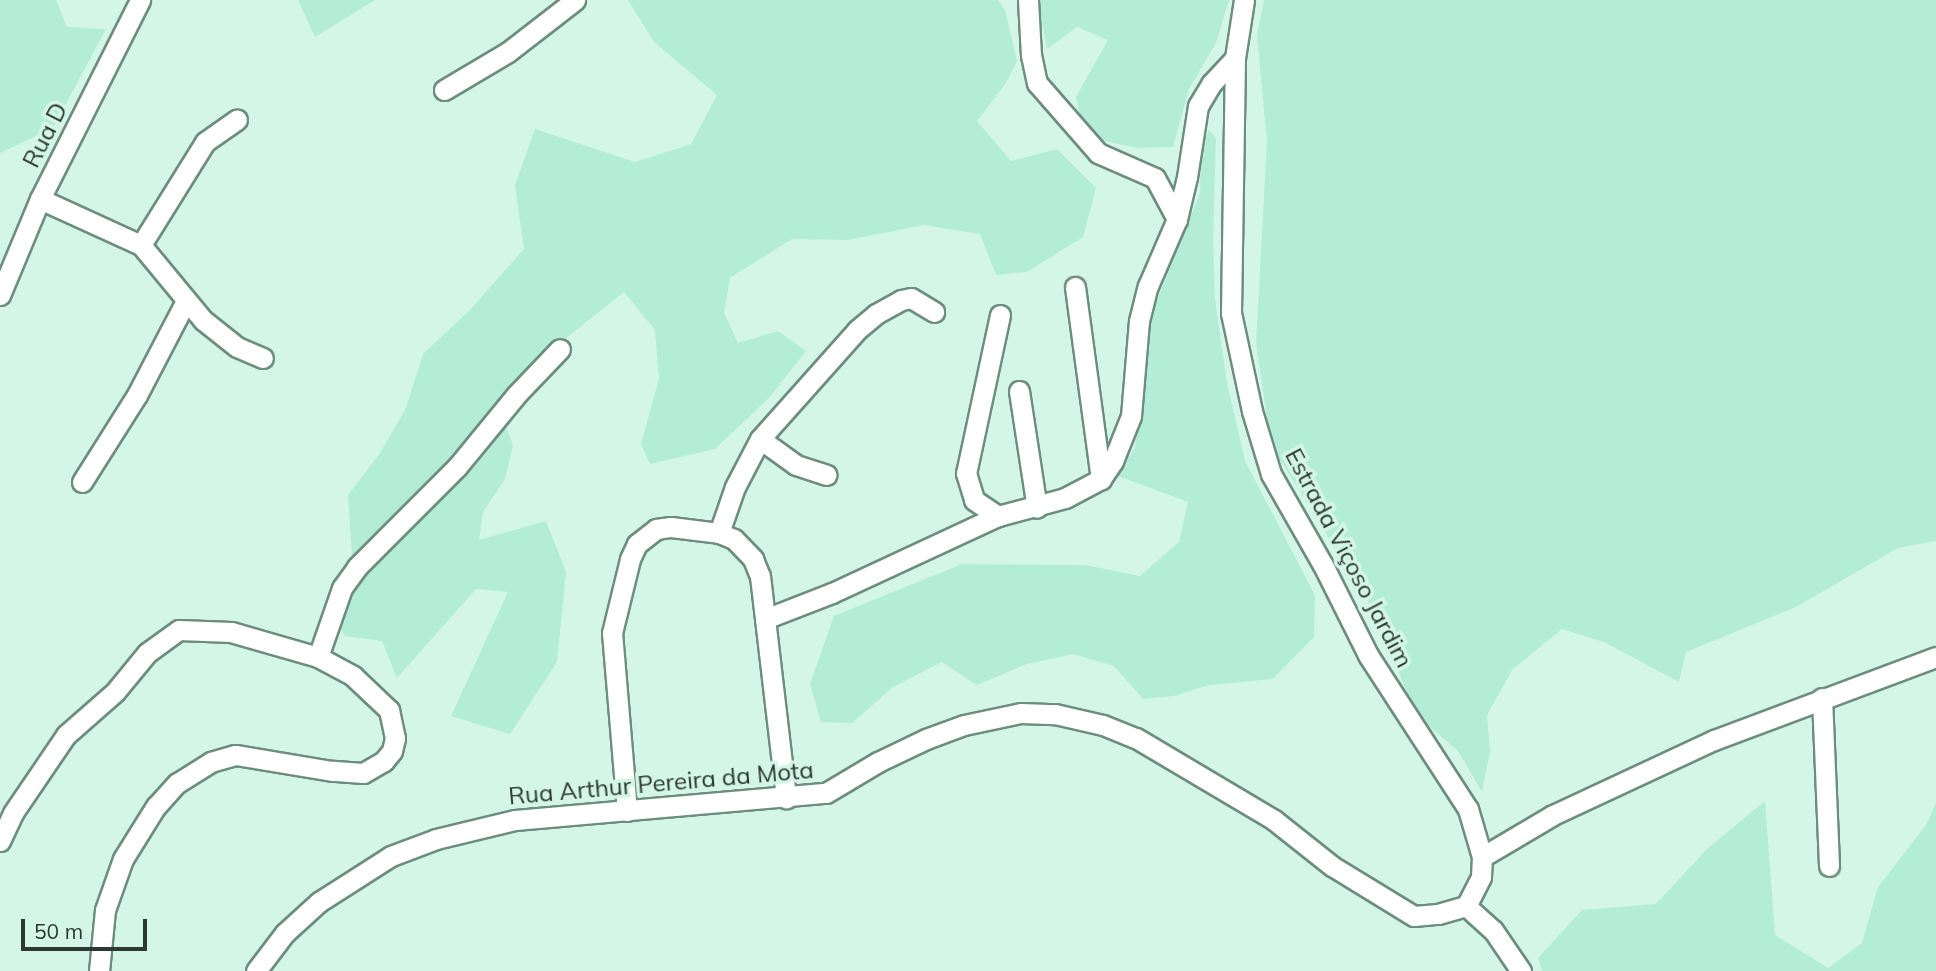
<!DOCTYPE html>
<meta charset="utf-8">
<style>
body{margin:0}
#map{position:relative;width:1936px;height:971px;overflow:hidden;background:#d4f6e8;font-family:Mulish,sans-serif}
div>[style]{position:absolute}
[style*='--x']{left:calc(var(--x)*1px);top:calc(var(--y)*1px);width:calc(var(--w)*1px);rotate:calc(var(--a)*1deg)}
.green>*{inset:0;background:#b3edd7}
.roads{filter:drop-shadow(2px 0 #6e8d81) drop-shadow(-2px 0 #6e8d81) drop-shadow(0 2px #6e8d81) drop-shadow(0 -2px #6e8d81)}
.street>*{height:19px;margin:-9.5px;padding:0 9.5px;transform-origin:9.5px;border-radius:9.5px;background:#fff}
span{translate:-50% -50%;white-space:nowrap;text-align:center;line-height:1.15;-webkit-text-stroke:7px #d4f6e8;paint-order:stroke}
.street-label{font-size:24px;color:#2b3833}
.scale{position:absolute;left:21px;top:919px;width:126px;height:32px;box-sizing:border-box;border:4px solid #2b3833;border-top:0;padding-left:9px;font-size:21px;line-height:24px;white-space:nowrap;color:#2b3833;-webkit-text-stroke:5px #d4f6e8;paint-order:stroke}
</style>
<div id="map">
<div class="green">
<div style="clip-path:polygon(0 0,56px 0,67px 27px,106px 29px,53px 128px,0 153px)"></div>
<div style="clip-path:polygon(298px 0,375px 0,315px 37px)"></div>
<div style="clip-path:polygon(628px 0,998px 0,1005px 10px,1017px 61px,1006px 83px,977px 121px,1011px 161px,1057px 149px,1096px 188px,1083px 237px,1027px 272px,996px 275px,980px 234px,924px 225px,848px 240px,792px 239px,730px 278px,724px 313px,738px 343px,778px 331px,806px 351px,769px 398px,715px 449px,650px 464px,641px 444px,659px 379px,655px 330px,624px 292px,535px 363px,496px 401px,513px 445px,505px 479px,483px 512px,479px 540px,546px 521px,566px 572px,557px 662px,510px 734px,451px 716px,508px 592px,476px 589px,397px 678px,382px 641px,345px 636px,335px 620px,353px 570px,348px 495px,380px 453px,406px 408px,423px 354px,469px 311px,524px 249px,515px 185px,535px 129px,635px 162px,691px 144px,717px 95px,654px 42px)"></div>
<div style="clip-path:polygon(1038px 0,1229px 0,1216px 43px,1189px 89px,1173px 147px,1136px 148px,1084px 136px,1076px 97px,1108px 40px,1077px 27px,1047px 49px)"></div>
<div style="clip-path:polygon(1264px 0,1936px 0,1936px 541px,1898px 548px,1796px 607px,1686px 652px,1679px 682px,1604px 642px,1562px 629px,1512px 670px,1487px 715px,1490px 751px,1482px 792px,1458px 751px,1416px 715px,1374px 611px,1271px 445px,1256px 343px,1267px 142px,1257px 35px)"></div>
<div style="clip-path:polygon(1209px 130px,1216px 138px,1213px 240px,1215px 299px,1227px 383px,1245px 461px,1315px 595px,1314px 637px,1273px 679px,1209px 685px,1174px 696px,1143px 699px,1114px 666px,1073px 654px,1027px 664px,977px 685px,942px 662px,893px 687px,852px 723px,821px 722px,810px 684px,834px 616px,962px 564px,1085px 565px,1140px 576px,1179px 542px,1188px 502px,1118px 476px,1135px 447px,1150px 318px,1200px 193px,1201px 144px)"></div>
<div style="clip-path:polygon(1765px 801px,1775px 935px,1828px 968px,1862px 943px,1878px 887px,1926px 825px,1936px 803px,1936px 971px,1542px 971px,1538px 958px,1582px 910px,1656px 904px,1707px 849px)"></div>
</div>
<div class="roads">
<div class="street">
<div style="--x:1028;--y:0;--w:55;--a:86.9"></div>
<div style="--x:1031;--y:55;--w:29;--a:78"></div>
<div style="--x:1037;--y:83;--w:93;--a:48.9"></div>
<div style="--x:1098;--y:153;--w:62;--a:23.7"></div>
<div style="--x:1155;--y:178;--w:47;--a:61.8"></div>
<div style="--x:1244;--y:0;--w:59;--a:98.8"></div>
<div style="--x:1235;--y:58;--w:255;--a:90.9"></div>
<div style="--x:1231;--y:313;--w:100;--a:77.9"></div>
<div style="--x:1252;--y:411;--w:66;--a:73.2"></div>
<div style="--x:1271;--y:474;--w:105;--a:60.3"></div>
<div style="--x:1323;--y:565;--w:101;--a:63.4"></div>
<div style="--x:1368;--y:655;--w:184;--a:57"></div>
<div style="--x:1468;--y:809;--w:50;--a:73.7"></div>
<div style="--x:1482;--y:857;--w:20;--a:93"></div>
<div style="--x:1481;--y:877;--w:33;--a:117"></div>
<div style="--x:444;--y:90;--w:74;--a:-30.7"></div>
<div style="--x:508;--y:52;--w:85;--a:-37.8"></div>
<div style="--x:40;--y:199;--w:111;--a:24.5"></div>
<div style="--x:141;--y:245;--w:97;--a:50.4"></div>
<div style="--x:203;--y:320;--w:43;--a:38.5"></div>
<div style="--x:237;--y:347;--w:28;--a:23"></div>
<div style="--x:141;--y:245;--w:121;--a:-58.1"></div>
<div style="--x:205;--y:142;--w:39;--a:-35"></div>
<div style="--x:1075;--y:287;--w:194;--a:82.3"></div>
<div style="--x:0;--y:295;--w:104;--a:-67.4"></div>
<div style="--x:40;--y:199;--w:223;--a:-63.3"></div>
<div style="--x:1000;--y:315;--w:162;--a:102.1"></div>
<div style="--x:966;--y:473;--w:28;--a:73"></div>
<div style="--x:974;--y:500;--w:29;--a:34"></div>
<div style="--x:998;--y:516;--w:69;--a:-15"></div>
<div style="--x:1065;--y:498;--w:41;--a:-27.8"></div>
<div style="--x:1101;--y:479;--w:22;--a:-56"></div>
<div style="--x:1113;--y:461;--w:48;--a:-68.2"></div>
<div style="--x:1131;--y:416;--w:95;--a:-85.2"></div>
<div style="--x:1139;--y:321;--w:36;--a:-76"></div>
<div style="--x:1148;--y:286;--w:73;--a:-66.6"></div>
<div style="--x:1177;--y:219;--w:43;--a:-76.6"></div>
<div style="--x:1187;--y:177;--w:72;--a:-81.2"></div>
<div style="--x:1198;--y:106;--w:26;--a:-59"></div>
<div style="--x:1211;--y:84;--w:35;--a:-47"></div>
<div style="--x:1019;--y:391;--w:118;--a:81.3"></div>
<div style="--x:760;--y:439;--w:44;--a:35.8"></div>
<div style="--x:796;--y:465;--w:32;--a:18"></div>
<div style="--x:82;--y:482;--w:103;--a:-57.7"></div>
<div style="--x:137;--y:395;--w:106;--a:-62.5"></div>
<div style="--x:719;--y:533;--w:49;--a:-70.8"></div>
<div style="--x:735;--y:487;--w:54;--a:-62.5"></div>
<div style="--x:760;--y:439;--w:146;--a:-48.3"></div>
<div style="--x:857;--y:330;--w:25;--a:-40"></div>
<div style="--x:876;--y:314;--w:29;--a:-29"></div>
<div style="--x:901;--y:300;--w:10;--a:-11"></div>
<div style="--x:911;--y:298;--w:27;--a:31"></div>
<div style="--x:765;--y:619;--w:72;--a:-21.2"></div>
<div style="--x:832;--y:593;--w:183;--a:-24.9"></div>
<div style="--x:318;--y:657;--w:73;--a:-70.8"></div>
<div style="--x:342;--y:588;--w:26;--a:-54"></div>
<div style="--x:357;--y:567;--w:141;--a:-45"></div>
<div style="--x:457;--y:467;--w:94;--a:-50.6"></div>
<div style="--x:517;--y:394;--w:62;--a:-46.3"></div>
<div style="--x:1822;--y:698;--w:168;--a:87.6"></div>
<div style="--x:627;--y:811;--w:179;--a:-94.8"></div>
<div style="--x:612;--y:633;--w:76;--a:-76.3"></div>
<div style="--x:630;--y:559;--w:17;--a:-65"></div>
<div style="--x:637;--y:544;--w:24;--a:-38"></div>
<div style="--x:656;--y:529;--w:15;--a:-8"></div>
<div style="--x:671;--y:527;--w:48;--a:7.1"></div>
<div style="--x:719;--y:533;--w:16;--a:22"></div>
<div style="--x:734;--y:539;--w:28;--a:46"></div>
<div style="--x:753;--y:559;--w:18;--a:68"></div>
<div style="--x:760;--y:576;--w:224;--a:83.3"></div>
<div style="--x:0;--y:841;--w:31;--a:-65"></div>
<div style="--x:13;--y:813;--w:94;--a:-55.8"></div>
<div style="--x:66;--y:735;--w:65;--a:-41.3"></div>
<div style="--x:115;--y:692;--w:50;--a:-50.6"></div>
<div style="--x:147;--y:653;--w:39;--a:-36"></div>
<div style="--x:179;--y:630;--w:52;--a:2.2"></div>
<div style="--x:231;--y:632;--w:91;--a:16"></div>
<div style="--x:318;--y:657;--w:40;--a:28"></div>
<div style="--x:353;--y:676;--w:50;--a:43.4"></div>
<div style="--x:389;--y:710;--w:29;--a:78"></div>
<div style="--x:395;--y:738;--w:13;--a:103"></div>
<div style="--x:392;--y:751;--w:13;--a:129"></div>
<div style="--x:384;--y:761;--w:24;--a:150"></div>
<div style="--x:363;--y:773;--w:31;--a:-176"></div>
<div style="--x:332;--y:771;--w:98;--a:-170.6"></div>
<div style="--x:235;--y:755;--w:25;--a:164"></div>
<div style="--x:211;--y:762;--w:40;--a:148"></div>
<div style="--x:177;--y:783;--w:31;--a:132"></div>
<div style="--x:156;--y:806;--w:62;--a:121.9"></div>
<div style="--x:123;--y:859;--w:54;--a:109.4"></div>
<div style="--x:105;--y:910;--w:61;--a:95.6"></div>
<div style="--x:1482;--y:857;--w:82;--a:-30.6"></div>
<div style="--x:1553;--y:815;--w:178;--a:-25"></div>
<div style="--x:1714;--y:740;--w:237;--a:-20.5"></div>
<div style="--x:1466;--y:906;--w:36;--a:42"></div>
<div style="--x:1493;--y:930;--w:50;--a:55.7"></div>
<div style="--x:256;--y:971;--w:48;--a:-52.7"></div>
<div style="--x:285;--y:933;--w:46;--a:-42.4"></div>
<div style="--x:319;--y:902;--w:85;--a:-32.6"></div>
<div style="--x:391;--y:856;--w:48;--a:-20.7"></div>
<div style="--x:436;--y:839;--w:81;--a:-13.5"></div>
<div style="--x:515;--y:820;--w:312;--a:-5"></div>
<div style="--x:826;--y:793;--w:61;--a:-30.8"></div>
<div style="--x:878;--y:762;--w:53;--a:-25.6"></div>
<div style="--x:926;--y:739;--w:40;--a:-20.2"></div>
<div style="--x:964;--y:725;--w:58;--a:-11.9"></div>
<div style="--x:1021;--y:713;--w:34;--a:2"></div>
<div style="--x:1055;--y:714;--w:49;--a:12.9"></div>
<div style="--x:1103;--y:725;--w:35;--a:22"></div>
<div style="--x:1136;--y:738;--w:161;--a:30.7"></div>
<div style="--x:1274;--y:820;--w:74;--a:38.4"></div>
<div style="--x:1332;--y:866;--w:96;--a:31.4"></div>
<div style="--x:1414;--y:916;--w:24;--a:-5"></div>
<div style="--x:1438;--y:914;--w:29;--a:-16"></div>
</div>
</div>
<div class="street-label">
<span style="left:45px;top:135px;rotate:-63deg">Rua D</span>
<span style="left:1349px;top:558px;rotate:62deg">Estrada Viçoso Jardim</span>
<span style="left:661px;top:783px;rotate:-5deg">Rua Arthur Pereira da Mota</span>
</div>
<div class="scale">50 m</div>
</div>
